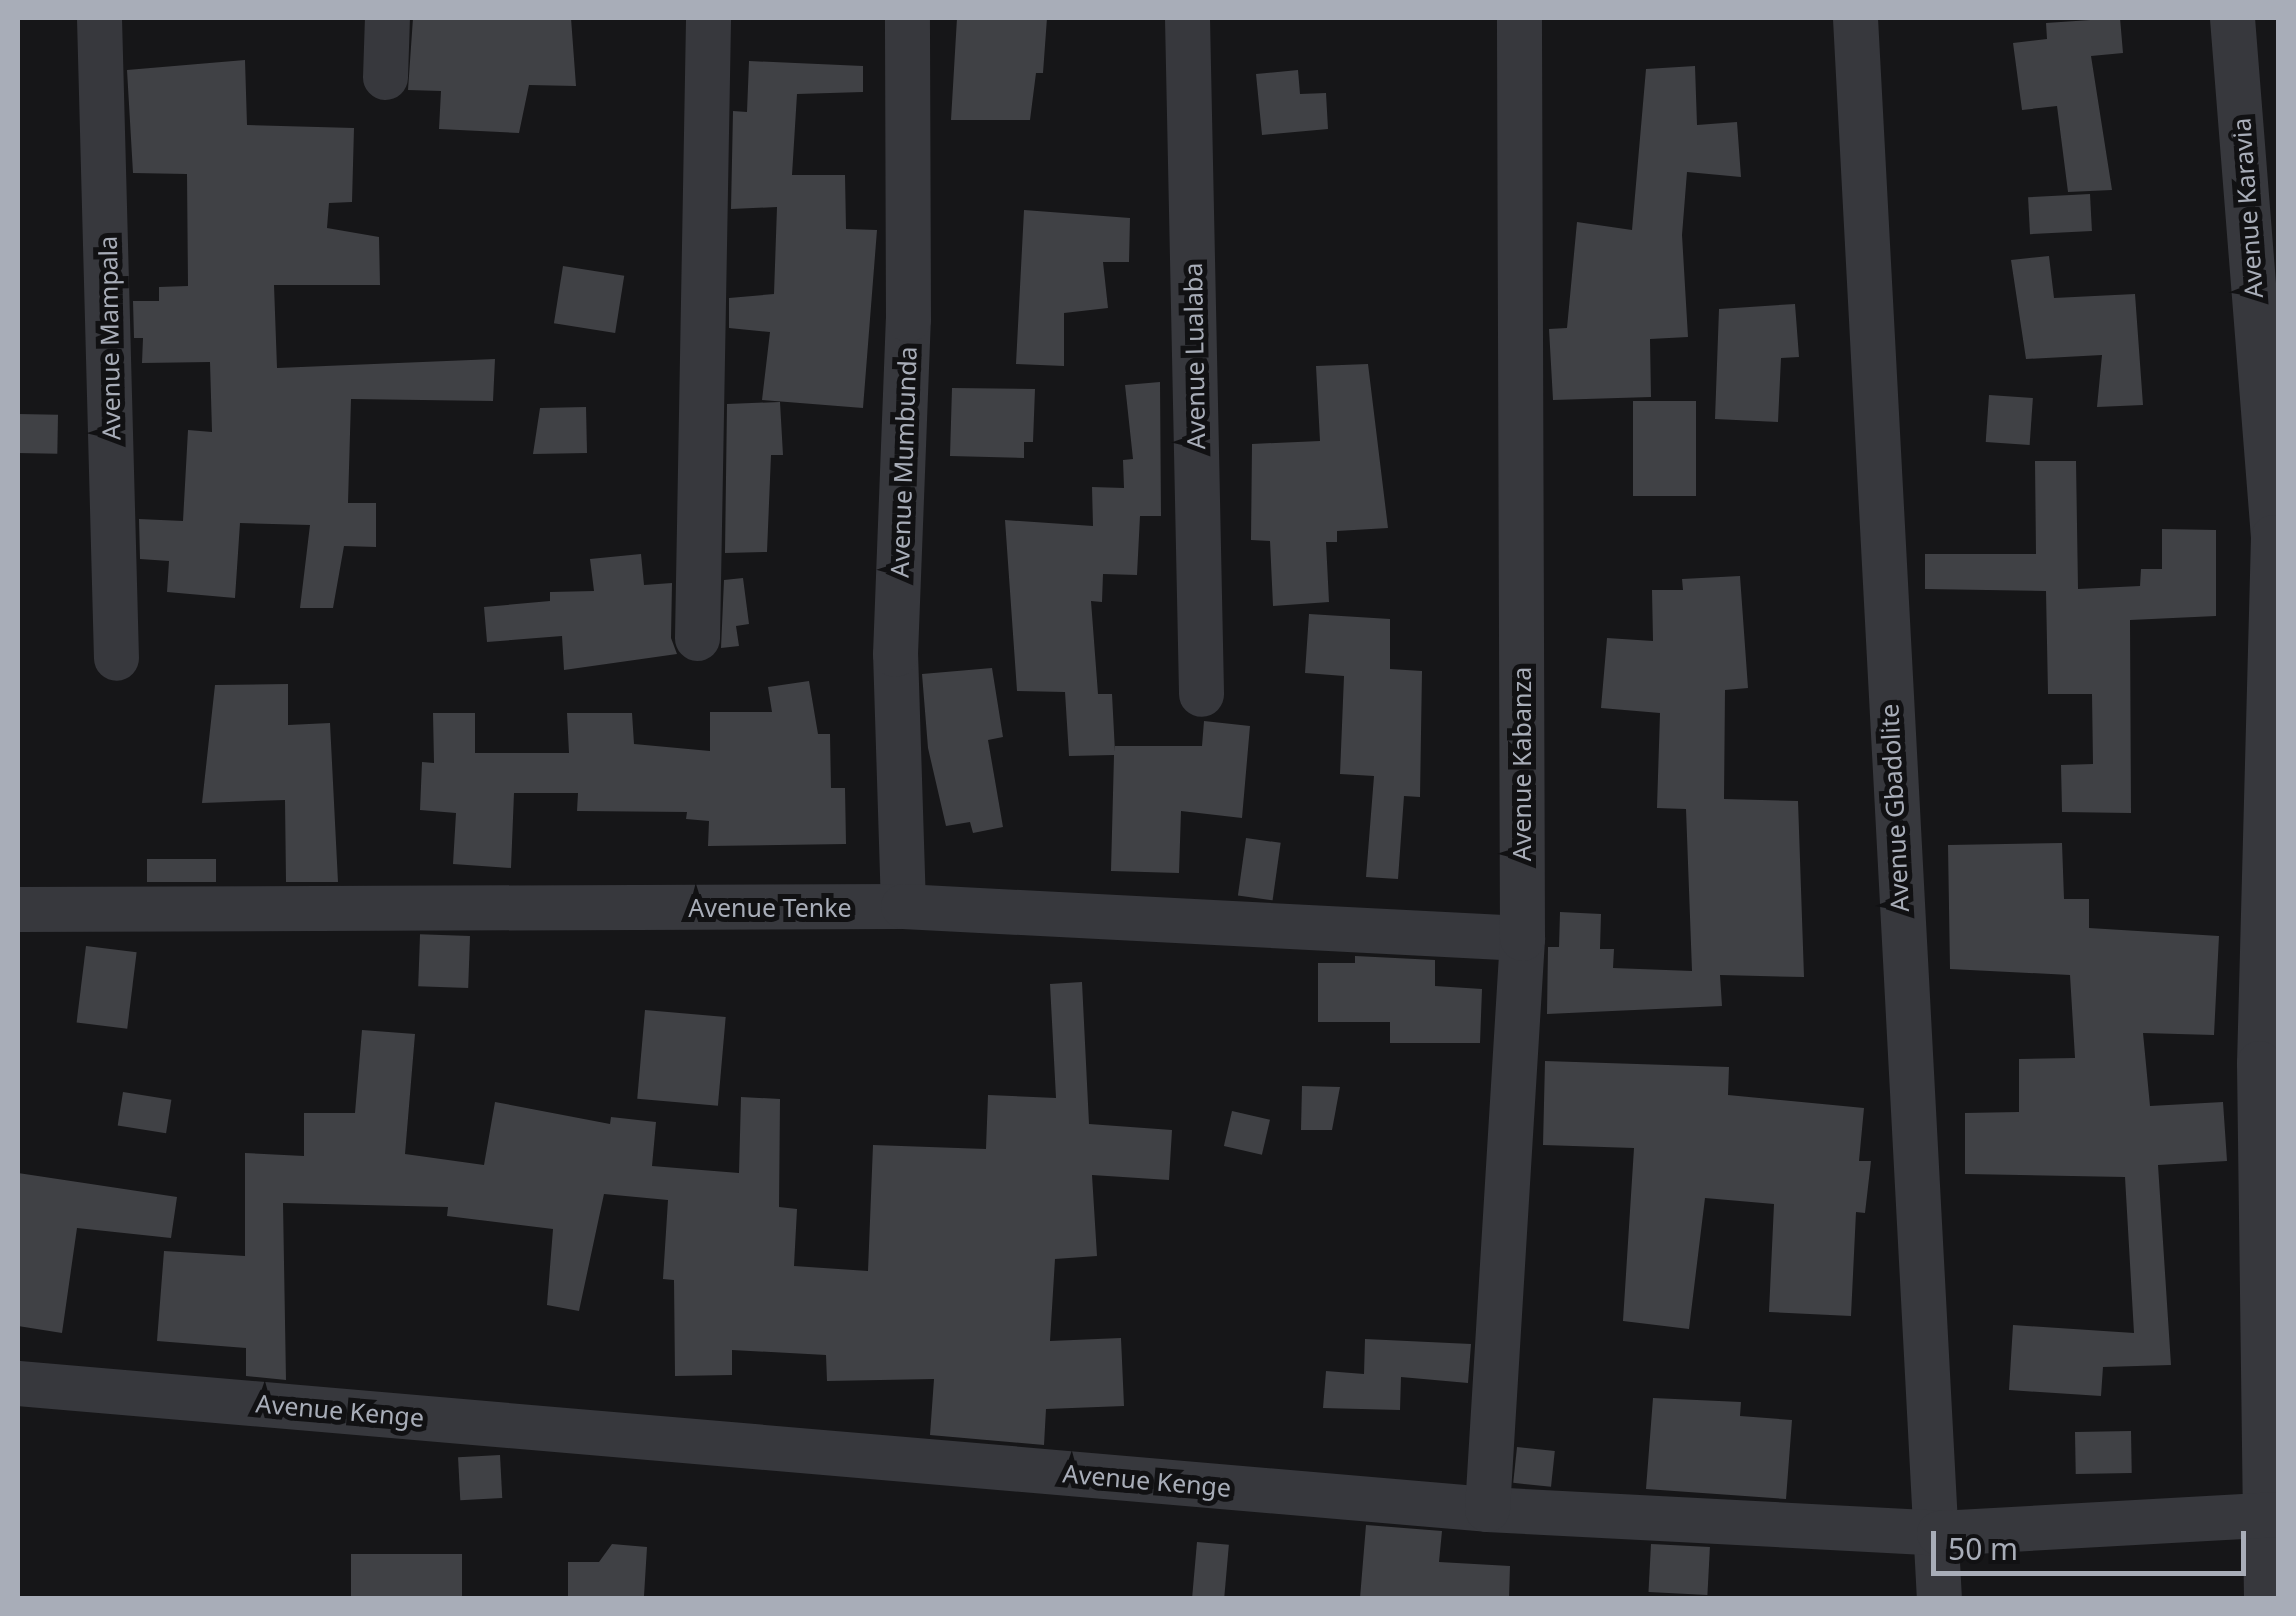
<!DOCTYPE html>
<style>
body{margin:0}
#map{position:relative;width:2296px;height:1616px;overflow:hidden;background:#161618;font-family:"Noto Sans",sans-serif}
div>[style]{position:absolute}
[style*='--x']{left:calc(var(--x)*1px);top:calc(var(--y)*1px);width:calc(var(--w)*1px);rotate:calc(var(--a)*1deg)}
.building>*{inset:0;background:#404145;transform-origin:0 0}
.minor>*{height:45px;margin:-22.5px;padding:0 22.5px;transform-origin:22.5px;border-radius:22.5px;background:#37383d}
span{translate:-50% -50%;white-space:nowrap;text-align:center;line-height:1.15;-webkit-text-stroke:10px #111113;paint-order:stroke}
.street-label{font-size:25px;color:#a8adb8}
.frame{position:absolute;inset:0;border:20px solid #a8adb8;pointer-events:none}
.scale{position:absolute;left:1931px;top:1531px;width:315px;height:45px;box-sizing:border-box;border:5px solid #a8adb8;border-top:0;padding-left:12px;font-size:30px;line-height:35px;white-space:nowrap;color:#a8adb8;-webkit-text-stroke:8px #111113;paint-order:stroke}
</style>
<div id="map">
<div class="building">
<div style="clip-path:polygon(413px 18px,571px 18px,576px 86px,529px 85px,519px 133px,439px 129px,441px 91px,408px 90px)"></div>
<div style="clip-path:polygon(957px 18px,1047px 18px,1043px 73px,1036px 73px,1030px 120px,951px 120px)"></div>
<div style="clip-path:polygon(2120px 18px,2123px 53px,2091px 56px,2112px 190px,2068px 192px,2057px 106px,2022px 110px,2013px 43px,2047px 39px,2046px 23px)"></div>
<div style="clip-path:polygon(245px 60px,247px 125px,354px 128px,352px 202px,329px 203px,327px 228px,379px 237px,380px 285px,274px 285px,277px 368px,495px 359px,493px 401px,351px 399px,348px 503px,376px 503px,376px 547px,344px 546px,333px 608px,300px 608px,310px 525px,240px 523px,235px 598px,167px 592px,169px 561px,140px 559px,139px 519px,183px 521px,188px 430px,212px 432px,210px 362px,142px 363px,143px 338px,134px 338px,133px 301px,159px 301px,159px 287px,188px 286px,187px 174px,133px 173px,127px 70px)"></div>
<div style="clip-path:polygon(749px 61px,863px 66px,863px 92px,797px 94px,792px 175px,845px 175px,846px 229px,877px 230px,863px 408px,762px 400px,770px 332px,729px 328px,729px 298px,774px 294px,777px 207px,731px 209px,733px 111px,747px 112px)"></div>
<div style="clip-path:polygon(1695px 66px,1697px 125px,1737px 122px,1741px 177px,1687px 172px,1682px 235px,1688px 337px,1650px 339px,1651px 397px,1553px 400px,1549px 329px,1567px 328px,1577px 222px,1632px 230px,1646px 69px)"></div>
<div style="clip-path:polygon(1298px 70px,1300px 94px,1326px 93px,1328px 129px,1262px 135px,1256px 74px)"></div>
<div style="left:2090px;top:194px;width:37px;height:62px;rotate:87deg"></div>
<div style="clip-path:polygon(1024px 210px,1130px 218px,1129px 262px,1103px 262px,1108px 308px,1064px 313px,1064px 366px,1016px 364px)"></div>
<div style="clip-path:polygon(2049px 256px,2054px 298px,2135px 294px,2143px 405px,2097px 407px,2102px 355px,2026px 359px,2011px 260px)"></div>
<div style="left:563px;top:266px;width:62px;height:58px;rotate:9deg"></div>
<div style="clip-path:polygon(1795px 304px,1799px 357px,1781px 358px,1778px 422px,1715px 419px,1719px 309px)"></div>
<div style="clip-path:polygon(1368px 364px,1388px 528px,1337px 531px,1337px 542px,1326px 542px,1329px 602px,1273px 606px,1270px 541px,1251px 540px,1252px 444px,1320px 441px,1316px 366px)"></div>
<div style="clip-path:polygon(1160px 382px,1161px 516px,1140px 516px,1137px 575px,1103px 574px,1102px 602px,1091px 601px,1098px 694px,1112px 694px,1115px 752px,1115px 746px,1202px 746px,1204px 721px,1250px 726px,1242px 818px,1181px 811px,1179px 873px,1111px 871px,1114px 755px,1069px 756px,1065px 692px,1017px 691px,1005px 520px,1093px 526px,1092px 487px,1124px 488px,1123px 460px,1133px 459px,1125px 385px)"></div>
<div style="clip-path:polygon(952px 388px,1035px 389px,1033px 442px,1024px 442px,1024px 458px,950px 456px)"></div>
<div style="left:1989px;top:395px;width:44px;height:47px;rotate:4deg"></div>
<div style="left:1633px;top:401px;width:63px;height:95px"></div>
<div style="clip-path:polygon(780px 402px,783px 455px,771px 455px,767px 552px,725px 553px,727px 404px)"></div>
<div style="clip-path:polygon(586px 407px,587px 453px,533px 454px,540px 408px)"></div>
<div style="left:18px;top:414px;width:40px;height:39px;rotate:1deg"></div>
<div style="clip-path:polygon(2035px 461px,2076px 461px,2078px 589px,2140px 586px,2141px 569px,2162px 569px,2162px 529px,2216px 530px,2216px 616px,2130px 620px,2131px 813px,2062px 812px,2061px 765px,2093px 764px,2092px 694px,2048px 694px,2046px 591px,1925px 589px,1925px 554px,2036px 554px)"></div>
<div style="clip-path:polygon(641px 554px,644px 585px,672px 583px,671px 638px,677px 654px,564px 670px,562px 636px,487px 642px,484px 607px,550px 601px,550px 592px,594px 591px,590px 559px)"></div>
<div style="clip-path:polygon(1740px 576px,1748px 688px,1725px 690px,1724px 799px,1798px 801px,1804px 977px,1720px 975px,1722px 1006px,1547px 1014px,1548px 947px,1559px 947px,1560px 912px,1601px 914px,1600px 949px,1614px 949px,1613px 968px,1692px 971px,1686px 809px,1657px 808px,1660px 713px,1601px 708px,1607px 638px,1653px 641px,1652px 590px,1683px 590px,1682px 579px)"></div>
<div style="clip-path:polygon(743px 578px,749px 624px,736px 626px,739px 646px,721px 648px,724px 580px)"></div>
<div style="clip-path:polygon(1309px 614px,1390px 619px,1390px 669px,1422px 671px,1420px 797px,1404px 796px,1398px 879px,1366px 877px,1374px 776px,1340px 774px,1344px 676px,1305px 673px)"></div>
<div style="clip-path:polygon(992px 668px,1003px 737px,988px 740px,1003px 827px,973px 833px,970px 822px,946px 826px,928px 748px,922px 674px)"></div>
<div style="clip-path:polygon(809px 681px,818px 734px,830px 734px,831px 788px,845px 788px,846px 844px,708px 846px,709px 821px,686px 819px,687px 812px,577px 811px,578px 793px,514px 793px,511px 868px,453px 864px,456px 813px,420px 810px,422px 762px,434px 763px,433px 713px,475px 713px,475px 753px,569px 753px,567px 713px,632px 713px,634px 744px,710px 751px,710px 712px,772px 712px,768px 687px)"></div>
<div style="clip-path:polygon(288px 684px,288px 725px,330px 723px,338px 882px,286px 882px,285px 800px,202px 803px,215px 685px)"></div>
<div style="left:1246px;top:838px;width:35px;height:58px;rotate:8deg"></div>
<div style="clip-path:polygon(2062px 843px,2064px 899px,2089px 899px,2089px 928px,2219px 936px,2214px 1035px,2143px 1033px,2150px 1106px,2223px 1102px,2227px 1161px,2158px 1165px,2171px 1365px,2103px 1367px,2101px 1396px,2009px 1390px,2013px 1325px,2134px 1333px,2125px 1177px,1965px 1174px,1965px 1113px,2019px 1112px,2019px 1059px,2075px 1058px,2070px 975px,1950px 969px,1948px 845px)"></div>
<div style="left:216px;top:859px;width:23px;height:69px;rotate:90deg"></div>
<div style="left:470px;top:936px;width:52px;height:50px;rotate:92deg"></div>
<div style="left:86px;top:946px;width:51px;height:77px;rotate:7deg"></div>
<div style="clip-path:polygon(1355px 956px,1435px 960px,1435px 986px,1482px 989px,1480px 1043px,1390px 1043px,1390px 1022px,1318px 1022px,1318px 963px,1355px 963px)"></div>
<div style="clip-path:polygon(1082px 982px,1089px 1124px,1172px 1130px,1169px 1180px,1092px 1175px,1097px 1256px,1055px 1259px,1050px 1341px,1121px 1338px,1124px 1406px,1046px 1409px,1044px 1445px,930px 1435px,934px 1379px,827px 1381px,826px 1355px,732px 1350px,732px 1375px,675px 1376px,674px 1280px,663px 1279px,668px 1200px,604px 1194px,579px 1311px,547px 1305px,553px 1229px,447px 1216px,448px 1207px,283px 1203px,286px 1380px,246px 1376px,246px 1348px,157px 1341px,164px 1251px,245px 1256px,245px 1153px,304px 1156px,304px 1113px,355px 1113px,362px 1030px,415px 1034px,405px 1154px,484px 1165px,495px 1102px,610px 1124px,611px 1117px,656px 1122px,652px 1166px,739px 1173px,741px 1097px,780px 1099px,779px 1207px,797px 1209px,794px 1266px,868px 1271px,873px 1145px,986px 1149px,988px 1095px,1056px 1098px,1050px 984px)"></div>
<div style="left:645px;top:1010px;width:81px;height:89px;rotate:5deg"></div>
<div style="clip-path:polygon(1545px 1061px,1729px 1067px,1728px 1095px,1864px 1108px,1859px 1161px,1871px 1161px,1865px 1213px,1856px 1212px,1851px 1316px,1769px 1312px,1774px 1204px,1705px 1198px,1689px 1329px,1623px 1321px,1634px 1148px,1543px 1145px)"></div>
<div style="clip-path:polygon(1302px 1086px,1340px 1087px,1332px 1130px,1301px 1130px)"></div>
<div style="left:123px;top:1092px;width:49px;height:34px;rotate:9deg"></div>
<div style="left:1232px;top:1111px;width:39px;height:36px;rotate:13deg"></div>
<div style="clip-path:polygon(18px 1173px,177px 1197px,171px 1238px,77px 1228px,62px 1333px,18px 1326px)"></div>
<div style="clip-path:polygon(1365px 1339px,1471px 1344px,1468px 1383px,1401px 1377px,1400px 1410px,1323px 1408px,1326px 1371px,1364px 1374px)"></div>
<div style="clip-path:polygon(1653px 1398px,1741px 1402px,1740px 1416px,1792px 1420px,1786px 1499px,1646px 1489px)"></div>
<div style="left:2131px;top:1431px;width:42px;height:56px;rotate:89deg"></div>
<div style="left:1517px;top:1447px;width:38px;height:36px;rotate:6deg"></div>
<div style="left:500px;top:1455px;width:43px;height:42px;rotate:87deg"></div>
<div style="clip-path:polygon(1366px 1525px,1442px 1531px,1439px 1562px,1510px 1566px,1509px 1598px,1360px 1598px)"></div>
<div style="left:1197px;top:1542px;width:32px;height:56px;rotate:5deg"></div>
<div style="clip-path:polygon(612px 1544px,647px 1547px,644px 1596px,568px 1598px,568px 1562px,599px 1562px)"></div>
<div style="left:1651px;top:1544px;width:59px;height:48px;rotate:3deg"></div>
<div style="left:462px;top:1554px;width:44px;height:111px;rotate:90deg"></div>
</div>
<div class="minor">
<div style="--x:99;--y:18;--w:640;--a:88.48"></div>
<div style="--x:1187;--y:18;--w:676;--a:88.81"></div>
<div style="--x:1855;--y:18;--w:1582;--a:86.96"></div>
<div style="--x:2232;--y:18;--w:521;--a:85.48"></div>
<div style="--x:2273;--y:537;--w:526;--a:91.52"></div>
<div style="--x:2259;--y:1063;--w:535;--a:89.25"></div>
<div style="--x:385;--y:77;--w:59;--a:-88.1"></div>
<div style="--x:697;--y:638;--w:620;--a:-88.98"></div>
<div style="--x:903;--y:906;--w:252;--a:-91.8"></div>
<div style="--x:895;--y:654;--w:335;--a:-87.8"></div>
<div style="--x:908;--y:319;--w:301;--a:-90.2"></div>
<div style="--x:18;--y:909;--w:885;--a:-0.19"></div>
<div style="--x:903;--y:906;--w:620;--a:2.96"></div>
<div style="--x:18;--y:1383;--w:1474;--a:4.9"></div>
<div style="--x:1487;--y:1509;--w:453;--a:3"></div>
<div style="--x:1939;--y:1533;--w:340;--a:-3.2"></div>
<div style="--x:1487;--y:1509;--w:572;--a:-86.49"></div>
<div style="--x:1522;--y:938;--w:920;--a:-90.19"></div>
</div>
<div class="street-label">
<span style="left:2247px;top:208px;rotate:-94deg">Avenue Karavia</span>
<span style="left:109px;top:338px;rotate:-91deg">Avenue Mampala</span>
<span style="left:1194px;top:356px;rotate:-91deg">Avenue Lualaba</span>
<span style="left:903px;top:462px;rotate:-88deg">Avenue Mumbunda</span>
<span style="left:1521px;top:764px;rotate:-90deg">Avenue Kabanza</span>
<span style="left:1894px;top:808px;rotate:-93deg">Avenue Gbadolite</span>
<span style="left:770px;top:907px">Avenue Tenke</span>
<span style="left:340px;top:1410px;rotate:5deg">Avenue Kenge</span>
<span style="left:1147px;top:1480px;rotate:5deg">Avenue Kenge</span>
</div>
<div class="frame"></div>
<div class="scale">50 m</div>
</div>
